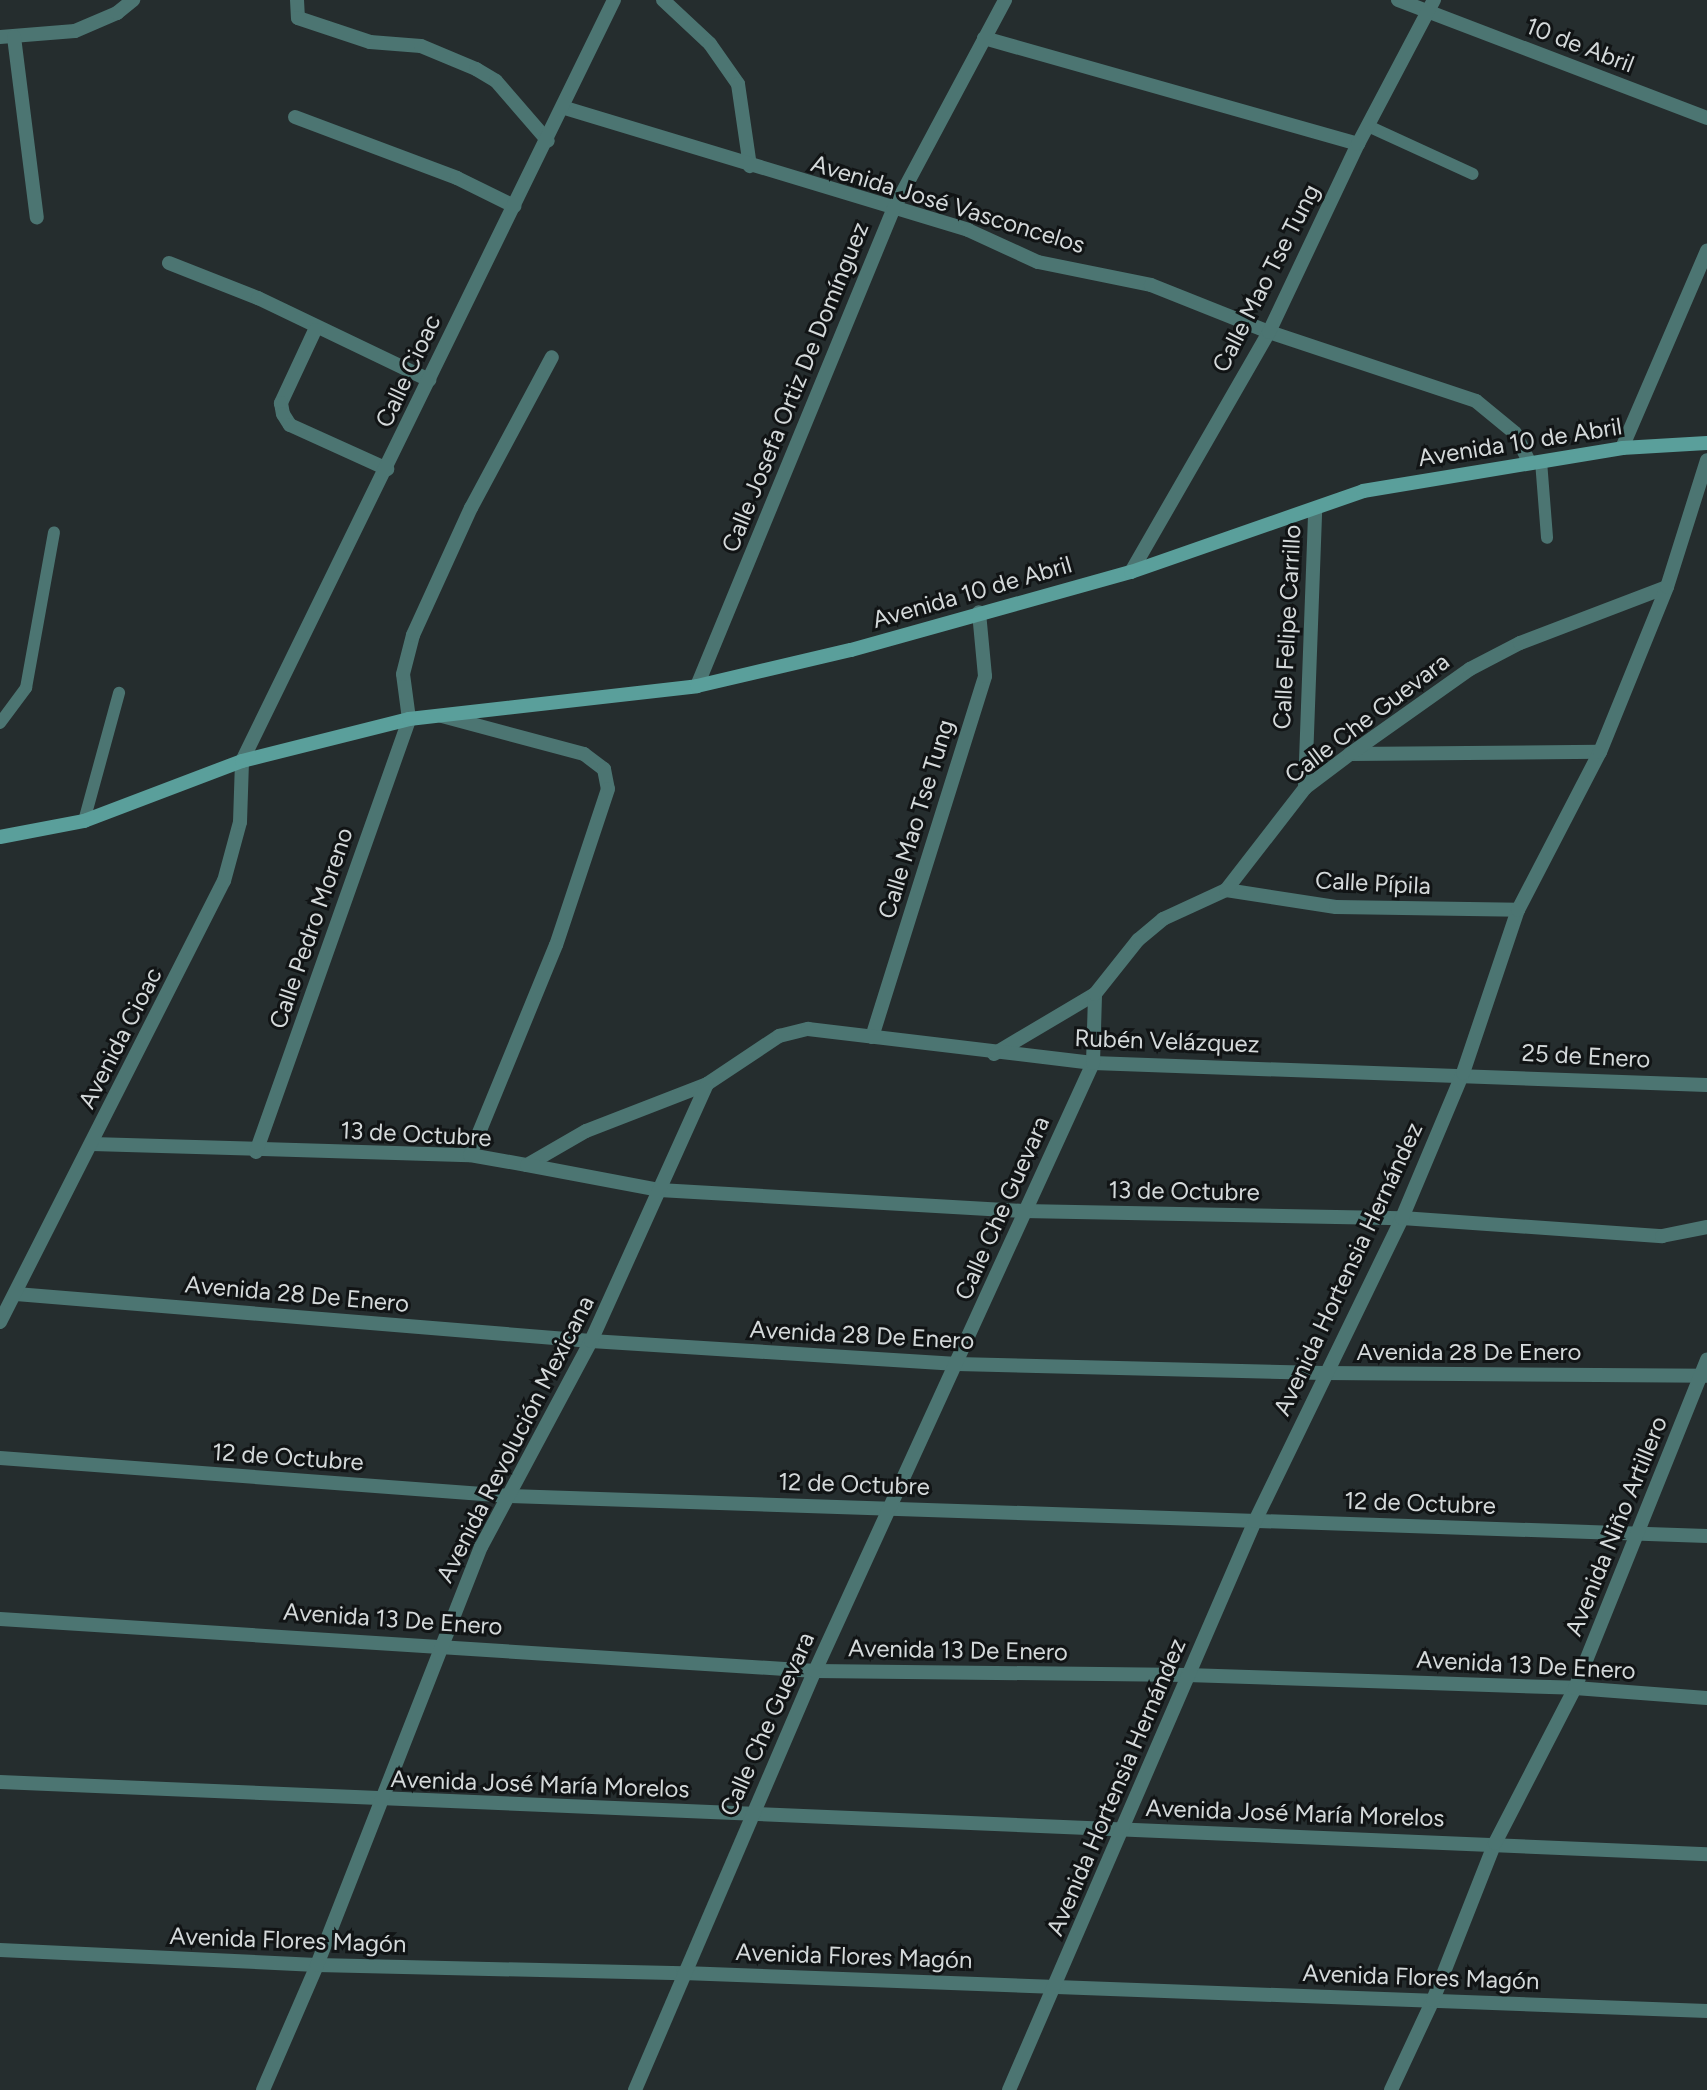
<!DOCTYPE html>
<meta charset="utf-8">
<style>
body{margin:0}
#map{position:relative;width:1707px;height:2090px;overflow:hidden;background:#252d2e;font-family:Figtree,sans-serif}
div>[style]{position:absolute}
[style*='--x']{left:calc(var(--x)*1px);top:calc(var(--y)*1px);width:calc(var(--w)*1px);rotate:calc(var(--a)*1deg)}
.lane>*{height:12px;margin:-6px;padding:0 6px;transform-origin:6px;border-radius:6px;background:#4c7572}
.street>*{height:14px;margin:-7px;padding:0 7px;transform-origin:7px;border-radius:7px;background:#4c7572}
.secondary>*{height:14px;margin:-7px;padding:0 7px;transform-origin:7px;border-radius:7px;background:#5a9f9b}
span{translate:-50% -50%;white-space:nowrap;text-align:center;line-height:1.15;-webkit-text-stroke:6px #111415;paint-order:stroke}
.street-label{font-size:24px;color:#d4d9da}
</style>
<div id="map">
<div class="lane">
<div style="--x:1368;--y:126;--w:115;--a:24.6"></div>
<div style="--x:1541;--y:461;--w:77;--a:85.5"></div>
<div style="--x:0;--y:723;--w:44;--a:-53.4"></div>
<div style="--x:26;--y:688;--w:158;--a:-79.8"></div>
<div style="--x:84;--y:821;--w:133;--a:-74.7"></div>
</div>
<div class="street">
<div style="--x:297;--y:0;--w:18;--a:87"></div>
<div style="--x:298;--y:18;--w:76;--a:18.4"></div>
<div style="--x:370;--y:42;--w:51;--a:4.5"></div>
<div style="--x:421;--y:46;--w:60;--a:22.7"></div>
<div style="--x:476;--y:69;--w:23;--a:31"></div>
<div style="--x:496;--y:81;--w:79;--a:49.1"></div>
<div style="--x:663;--y:0;--w:64;--a:43.1"></div>
<div style="--x:710;--y:44;--w:49;--a:55"></div>
<div style="--x:738;--y:84;--w:83;--a:81.7"></div>
<div style="--x:1398;--y:0;--w:331;--a:20.9"></div>
<div style="--x:0;--y:37;--w:75;--a:-4.6"></div>
<div style="--x:75;--y:31;--w:46;--a:-23.2"></div>
<div style="--x:117;--y:13;--w:21;--a:-39"></div>
<div style="--x:14;--y:37;--w:182;--a:82.8"></div>
<div style="--x:984;--y:38;--w:389;--a:15.8"></div>
<div style="--x:565;--y:108;--w:421;--a:16.8"></div>
<div style="--x:968;--y:230;--w:77;--a:24.6"></div>
<div style="--x:1038;--y:262;--w:115;--a:11.5"></div>
<div style="--x:1151;--y:285;--w:127;--a:21.7"></div>
<div style="--x:1269;--y:332;--w:218;--a:18.4"></div>
<div style="--x:1476;--y:401;--w:50;--a:39.4"></div>
<div style="--x:1515;--y:433;--w:32;--a:64"></div>
<div style="--x:295;--y:117;--w:173;--a:20.6"></div>
<div style="--x:457;--y:178;--w:64;--a:26.2"></div>
<div style="--x:169;--y:263;--w:96;--a:21.5"></div>
<div style="--x:258;--y:298;--w:190;--a:25.6"></div>
<div style="--x:315;--y:330;--w:81;--a:115"></div>
<div style="--x:281;--y:403;--w:11;--a:80"></div>
<div style="--x:283;--y:414;--w:13;--a:58"></div>
<div style="--x:290;--y:425;--w:107;--a:24.4"></div>
<div style="--x:1622;--y:448;--w:215;--a:-66.7"></div>
<div style="--x:1131;--y:572;--w:277;--a:-60.1"></div>
<div style="--x:1269;--y:332;--w:208;--a:-64.7"></div>
<div style="--x:1358;--y:144;--w:163;--a:-62.2"></div>
<div style="--x:697;--y:686;--w:515;--a:-67.62"></div>
<div style="--x:893;--y:210;--w:238;--a:-61.9"></div>
<div style="--x:442;--y:716;--w:147;--a:15"></div>
<div style="--x:584;--y:754;--w:25;--a:37"></div>
<div style="--x:604;--y:769;--w:20;--a:79"></div>
<div style="--x:608;--y:789;--w:164;--a:108.4"></div>
<div style="--x:556;--y:945;--w:227;--a:112.3"></div>
<div style="--x:1350;--y:754;--w:250;--a:-0.5"></div>
<div style="--x:1305;--y:788;--w:277;--a:-87.9"></div>
<div style="--x:1226;--y:890;--w:111;--a:8.8"></div>
<div style="--x:1336;--y:907;--w:182;--a:0.9"></div>
<div style="--x:872;--y:1037;--w:378;--a:-72.6"></div>
<div style="--x:985;--y:676;--w:64;--a:-95.4"></div>
<div style="--x:994;--y:1054;--w:117;--a:-30.7"></div>
<div style="--x:92;--y:1144;--w:378;--a:1.7"></div>
<div style="--x:470;--y:1155;--w:58;--a:10"></div>
<div style="--x:527;--y:1165;--w:68;--a:-30"></div>
<div style="--x:586;--y:1131;--w:130;--a:-21.2"></div>
<div style="--x:707;--y:1084;--w:87;--a:-33.7"></div>
<div style="--x:779;--y:1036;--w:30;--a:-14"></div>
<div style="--x:808;--y:1029;--w:287;--a:6.8"></div>
<div style="--x:1093;--y:1063;--w:614;--a:2.05"></div>
<div style="--x:256;--y:1152;--w:459;--a:-70.5"></div>
<div style="--x:409;--y:719;--w:45;--a:-97.6"></div>
<div style="--x:403;--y:674;--w:40;--a:-75.6"></div>
<div style="--x:413;--y:635;--w:140;--a:-65.5"></div>
<div style="--x:471;--y:508;--w:171;--a:-61.8"></div>
<div style="--x:527;--y:1165;--w:134;--a:10.7"></div>
<div style="--x:659;--y:1190;--w:365;--a:3.3"></div>
<div style="--x:1023;--y:1211;--w:379;--a:1.1"></div>
<div style="--x:1402;--y:1218;--w:261;--a:4"></div>
<div style="--x:1662;--y:1236;--w:46;--a:-11.3"></div>
<div style="--x:16;--y:1294;--w:577;--a:4.67"></div>
<div style="--x:591;--y:1341;--w:367;--a:3.6"></div>
<div style="--x:957;--y:1364;--w:366;--a:1.4"></div>
<div style="--x:1323;--y:1373;--w:384;--a:0.4"></div>
<div style="--x:0;--y:1322;--w:495;--a:-63.1"></div>
<div style="--x:224;--y:881;--w:61;--a:-74.8"></div>
<div style="--x:240;--y:822;--w:61;--a:-88.1"></div>
<div style="--x:242;--y:761;--w:847;--a:-63.95"></div>
<div style="--x:0;--y:1458;--w:511;--a:4.26"></div>
<div style="--x:510;--y:1496;--w:1198;--a:1.91"></div>
<div style="--x:0;--y:1619;--w:817;--a:3.65"></div>
<div style="--x:815;--y:1671;--w:372;--a:0.6"></div>
<div style="--x:1187;--y:1675;--w:388;--a:1.9"></div>
<div style="--x:1575;--y:1688;--w:132;--a:4.3"></div>
<div style="--x:0;--y:1782;--w:1709;--a:2.42"></div>
<div style="--x:0;--y:1950;--w:317;--a:2.7"></div>
<div style="--x:317;--y:1965;--w:366;--a:1.3"></div>
<div style="--x:683;--y:1973;--w:1025;--a:2.13"></div>
<div style="--x:263;--y:2090;--w:136;--a:-66.6"></div>
<div style="--x:317;--y:1965;--w:449;--a:-68.6"></div>
<div style="--x:481;--y:1547;--w:234;--a:-61.9"></div>
<div style="--x:591;--y:1341;--w:282;--a:-65.7"></div>
<div style="--x:635;--y:2090;--w:456;--a:-66.8"></div>
<div style="--x:815;--y:1671;--w:669;--a:-65.43"></div>
<div style="--x:1093;--y:1063;--w:69;--a:-88.3"></div>
<div style="--x:1095;--y:994;--w:69;--a:-51.5"></div>
<div style="--x:1138;--y:940;--w:33;--a:-40"></div>
<div style="--x:1163;--y:919;--w:69;--a:-24.7"></div>
<div style="--x:1226;--y:890;--w:129;--a:-52.2"></div>
<div style="--x:1305;--y:788;--w:56;--a:-37.1"></div>
<div style="--x:1350;--y:754;--w:147;--a:-35.3"></div>
<div style="--x:1470;--y:669;--w:56;--a:-27.5"></div>
<div style="--x:1520;--y:643;--w:157;--a:-20.9"></div>
<div style="--x:1009;--y:2090;--w:620;--a:-66.62"></div>
<div style="--x:1255;--y:1521;--w:337;--a:-64.1"></div>
<div style="--x:1402;--y:1218;--w:157;--a:-67.2"></div>
<div style="--x:1463;--y:1073;--w:172;--a:-71.4"></div>
<div style="--x:1518;--y:910;--w:178;--a:-62.6"></div>
<div style="--x:1600;--y:752;--w:178;--a:-67.9"></div>
<div style="--x:1667;--y:587;--w:133;--a:-72.5"></div>
<div style="--x:1391;--y:2090;--w:99;--a:-65"></div>
<div style="--x:1433;--y:2000;--w:169;--a:-68.5"></div>
<div style="--x:1495;--y:1843;--w:174;--a:-62.7"></div>
<div style="--x:1575;--y:1688;--w:354;--a:-68.1"></div>
</div>
<div class="secondary">
<div style="--x:0;--y:837;--w:86;--a:-10.8"></div>
<div style="--x:84;--y:821;--w:169;--a:-20.8"></div>
<div style="--x:242;--y:761;--w:172;--a:-14.1"></div>
<div style="--x:409;--y:719;--w:290;--a:-6.5"></div>
<div style="--x:697;--y:686;--w:158;--a:-13.2"></div>
<div style="--x:851;--y:650;--w:291;--a:-15.6"></div>
<div style="--x:1131;--y:572;--w:246;--a:-19.2"></div>
<div style="--x:1363;--y:491;--w:263;--a:-9.4"></div>
<div style="--x:1622;--y:448;--w:85;--a:-3.4"></div>
</div>
<div class="street-label">
<span style="left:1580px;top:45px;rotate:21deg">10 de Abril</span>
<span style="left:948px;top:204px;rotate:17deg">Avenida José Vasconcelos</span>
<span style="left:1266px;top:278px;rotate:-63deg">Calle Mao Tse Tung</span>
<span style="left:408px;top:371px;rotate:-65deg">Calle Cioac</span>
<span style="left:795px;top:387px;rotate:-68deg">Calle Josefa Ortiz De Domínguez</span>
<span style="left:1520px;top:442px;rotate:-9deg">Avenida 10 de Abril</span>
<span style="left:972px;top:592px;rotate:-16deg">Avenida 10 de Abril</span>
<span style="left:1287px;top:627px;rotate:-87deg">Calle Felipe Carrillo</span>
<span style="left:1367px;top:718px;rotate:-37deg">Calle Che Guevara</span>
<span style="left:916px;top:819px;rotate:-73deg">Calle Mao Tse Tung</span>
<span style="left:1373px;top:883px;rotate:3deg">Calle Pípila</span>
<span style="left:311px;top:928px;rotate:-71deg">Calle Pedro Moreno</span>
<span style="left:120px;top:1038px;rotate:-63deg">Avenida Cioac</span>
<span style="left:1167px;top:1041px;rotate:2deg">Rubén Velázquez</span>
<span style="left:1586px;top:1056px;rotate:3deg">25 de Enero</span>
<span style="left:416px;top:1134px;rotate:3deg">13 de Octubre</span>
<span style="left:1184px;top:1191px;rotate:1deg">13 de Octubre</span>
<span style="left:1002px;top:1208px;rotate:-66deg">Calle Che Guevara</span>
<span style="left:1348px;top:1269px;rotate:-65deg">Avenida Hortensia Hernández</span>
<span style="left:297px;top:1294px;rotate:5deg">Avenida 28 De Enero</span>
<span style="left:862px;top:1335px;rotate:3deg">Avenida 28 De Enero</span>
<span style="left:1469px;top:1352px">Avenida 28 De Enero</span>
<span style="left:515px;top:1439px;rotate:-63deg">Avenida Revolución Mexicana</span>
<span style="left:288px;top:1457px;rotate:4deg">12 de Octubre</span>
<span style="left:854px;top:1484px;rotate:2deg">12 de Octubre</span>
<span style="left:1420px;top:1503px;rotate:2deg">12 de Octubre</span>
<span style="left:1616px;top:1526px;rotate:-68deg">Avenida Niño Artillero</span>
<span style="left:393px;top:1619px;rotate:4deg">Avenida 13 De Enero</span>
<span style="left:958px;top:1650px;rotate:1deg">Avenida 13 De Enero</span>
<span style="left:1526px;top:1665px;rotate:3deg">Avenida 13 De Enero</span>
<span style="left:767px;top:1724px;rotate:-66deg">Calle Che Guevara</span>
<span style="left:540px;top:1784px;rotate:2deg">Avenida José María Morelos</span>
<span style="left:1116px;top:1787px;rotate:-67deg">Avenida Hortensia Hernández</span>
<span style="left:1295px;top:1813px;rotate:2deg">Avenida José María Morelos</span>
<span style="left:288px;top:1940px;rotate:2deg">Avenida Flores Magón</span>
<span style="left:854px;top:1956px;rotate:2deg">Avenida Flores Magón</span>
<span style="left:1421px;top:1977px;rotate:2deg">Avenida Flores Magón</span>
</div>
</div>
